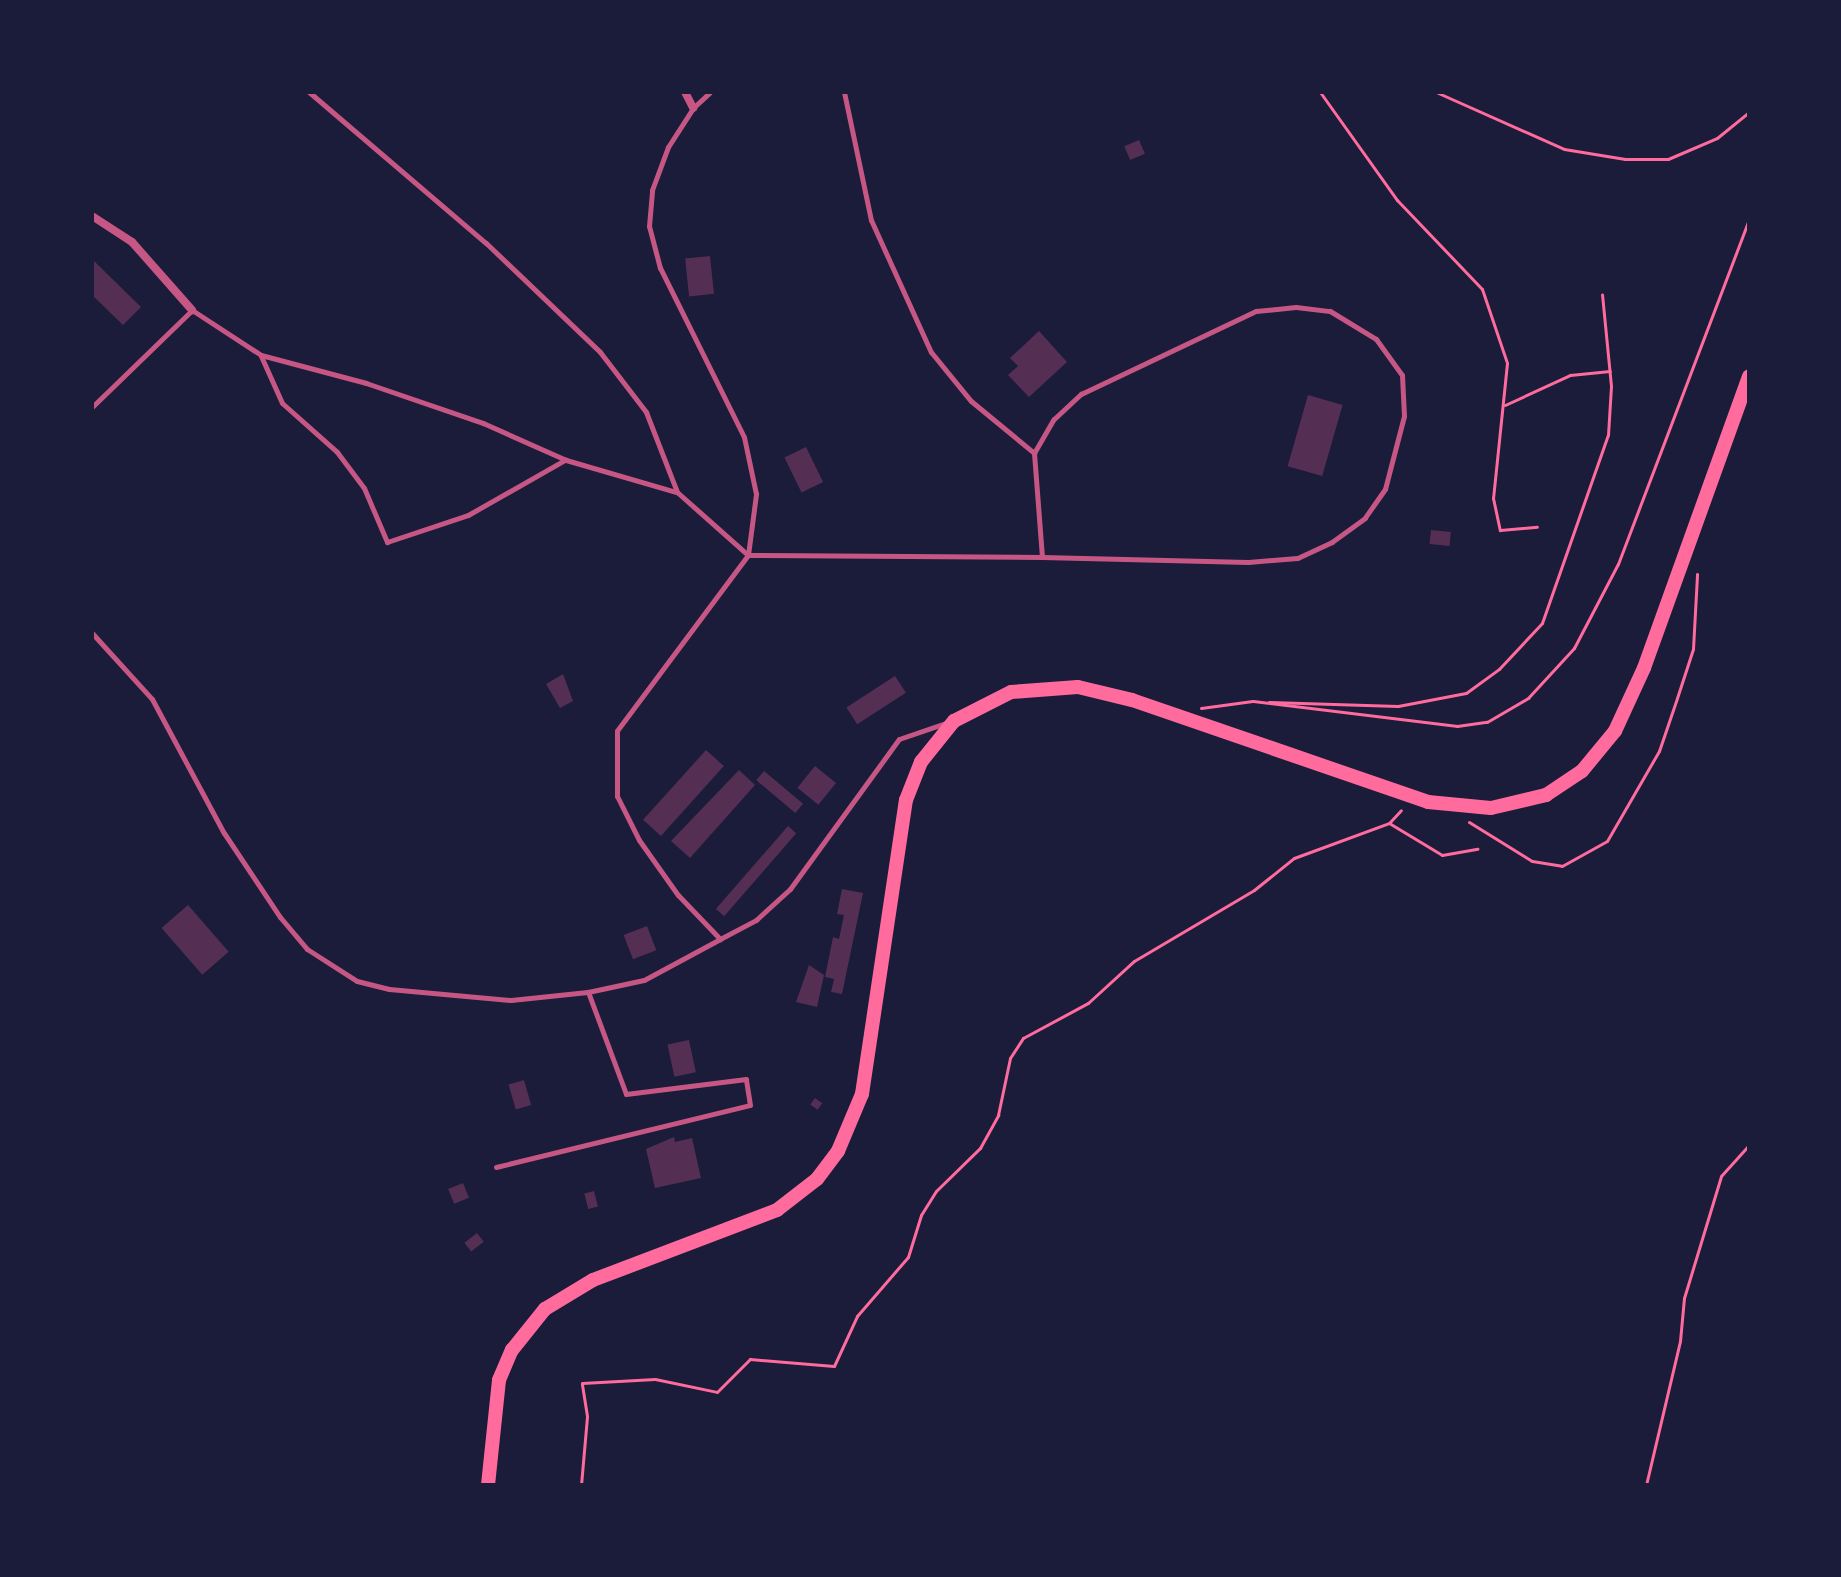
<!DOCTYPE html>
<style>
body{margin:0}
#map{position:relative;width:1841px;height:1577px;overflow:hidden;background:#1b1b3a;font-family:"DM Sans",sans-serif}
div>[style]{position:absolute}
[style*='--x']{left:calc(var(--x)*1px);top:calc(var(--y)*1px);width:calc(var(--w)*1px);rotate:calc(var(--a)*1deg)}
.building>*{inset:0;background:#542f53;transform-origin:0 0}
.path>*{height:3px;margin:-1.5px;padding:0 1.5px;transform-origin:1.5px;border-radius:1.5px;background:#ff6b9d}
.service>*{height:5px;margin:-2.5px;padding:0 2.5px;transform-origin:2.5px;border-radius:2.5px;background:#c65784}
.minor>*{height:8px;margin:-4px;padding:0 4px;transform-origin:4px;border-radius:4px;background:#c65784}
.secondary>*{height:14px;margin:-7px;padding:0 7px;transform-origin:7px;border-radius:7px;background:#ff6b9d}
span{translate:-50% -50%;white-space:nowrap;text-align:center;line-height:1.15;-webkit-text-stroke:8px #1b1b3a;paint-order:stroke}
.frame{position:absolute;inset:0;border:94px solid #1b1b3a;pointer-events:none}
</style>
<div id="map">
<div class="building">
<div style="left:1139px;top:140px;width:15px;height:16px;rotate:67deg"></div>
<div style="left:710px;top:256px;width:38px;height:25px;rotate:84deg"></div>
<div style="clip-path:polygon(92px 259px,141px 307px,123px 325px,92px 295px)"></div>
<div style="clip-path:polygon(1039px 331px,1067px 362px,1029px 397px,1008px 375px,1018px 366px,1010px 358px)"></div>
<div style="left:1308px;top:395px;width:36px;height:74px;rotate:16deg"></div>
<div style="left:806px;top:447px;width:39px;height:24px;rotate:64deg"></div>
<div style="left:1431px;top:530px;width:20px;height:14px;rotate:6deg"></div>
<div style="clip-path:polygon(563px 674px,573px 701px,560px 708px,546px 684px)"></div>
<div style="left:895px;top:676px;width:20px;height:58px;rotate:57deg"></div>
<div style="left:706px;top:750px;width:24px;height:94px;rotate:42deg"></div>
<div style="left:815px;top:766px;width:27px;height:28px;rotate:39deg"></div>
<div style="clip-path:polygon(739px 770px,755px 785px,690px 858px,671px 841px)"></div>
<div style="left:764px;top:771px;width:51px;height:12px;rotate:40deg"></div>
<div style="left:788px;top:826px;width:11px;height:110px;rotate:41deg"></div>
<div style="clip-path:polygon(842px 889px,863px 893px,842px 994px,831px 992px,834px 979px,825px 977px,833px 937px,839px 939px,844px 915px,837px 914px)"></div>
<div style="left:188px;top:905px;width:62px;height:35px;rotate:49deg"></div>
<div style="left:647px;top:926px;width:26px;height:25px;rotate:69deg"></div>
<div style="clip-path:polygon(809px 965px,824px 975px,817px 1007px,796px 1002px)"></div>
<div style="left:689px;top:1040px;width:33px;height:22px;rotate:78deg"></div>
<div style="left:524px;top:1080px;width:26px;height:16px;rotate:74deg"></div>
<div style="left:815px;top:1098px;width:9px;height:8px;rotate:36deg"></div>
<div style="clip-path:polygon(674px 1137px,675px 1142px,692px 1138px,701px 1178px,655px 1188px,646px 1149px)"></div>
<div style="left:463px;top:1183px;width:16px;height:16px;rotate:68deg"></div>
<div style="left:594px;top:1191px;width:16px;height:10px;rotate:76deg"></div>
<div style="left:477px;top:1233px;width:11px;height:16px;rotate:52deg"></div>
</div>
<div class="path">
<div style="--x:1320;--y:92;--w:133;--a:54.5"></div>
<div style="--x:1397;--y:200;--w:123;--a:46.3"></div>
<div style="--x:1482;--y:289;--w:78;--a:71.3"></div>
<div style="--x:1507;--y:363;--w:136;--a:95.9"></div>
<div style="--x:1493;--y:498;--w:33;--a:78"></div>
<div style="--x:1500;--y:530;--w:37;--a:-5"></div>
<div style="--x:1436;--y:92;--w:140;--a:24"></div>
<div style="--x:1564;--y:149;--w:62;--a:9.3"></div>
<div style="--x:1625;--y:159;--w:43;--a:0"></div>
<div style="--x:1668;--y:159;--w:53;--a:-23.2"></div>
<div style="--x:1717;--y:138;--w:41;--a:-39.1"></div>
<div style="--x:1505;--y:405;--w:72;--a:-24.8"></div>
<div style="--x:1570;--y:375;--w:40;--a:-5.7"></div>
<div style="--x:1269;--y:702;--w:129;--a:1.8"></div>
<div style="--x:1398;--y:706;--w:69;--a:-10.8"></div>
<div style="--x:1466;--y:693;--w:41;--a:-36"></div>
<div style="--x:1499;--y:669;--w:63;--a:-46.9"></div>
<div style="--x:1542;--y:623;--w:199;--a:-70.7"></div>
<div style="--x:1608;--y:435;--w:49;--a:-86.5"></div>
<div style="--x:1611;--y:386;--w:92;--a:-95.6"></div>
<div style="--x:1201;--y:708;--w:52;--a:-7.7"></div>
<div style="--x:1253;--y:701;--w:206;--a:7"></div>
<div style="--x:1457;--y:726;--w:30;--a:-8"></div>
<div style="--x:1487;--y:722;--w:48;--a:-30.3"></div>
<div style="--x:1528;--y:698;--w:68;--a:-47.4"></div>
<div style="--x:1574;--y:648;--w:95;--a:-62.4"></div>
<div style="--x:1618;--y:564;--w:369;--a:-69.2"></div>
<div style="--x:1390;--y:822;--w:16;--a:-47"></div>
<div style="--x:1469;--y:822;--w:74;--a:31.8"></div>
<div style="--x:1532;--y:861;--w:30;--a:9"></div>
<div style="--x:1562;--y:866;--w:51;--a:-29.1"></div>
<div style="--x:1607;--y:841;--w:104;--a:-60"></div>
<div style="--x:1659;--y:751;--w:56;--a:-71.2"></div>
<div style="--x:1677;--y:698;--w:52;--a:-71.9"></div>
<div style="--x:1693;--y:649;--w:75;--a:-86.9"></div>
<div style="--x:581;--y:1485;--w:69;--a:-85"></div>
<div style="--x:587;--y:1416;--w:33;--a:-99"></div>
<div style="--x:582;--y:1383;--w:73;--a:-3.1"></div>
<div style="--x:655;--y:1379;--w:63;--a:11.8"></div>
<div style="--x:717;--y:1392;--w:47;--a:-45"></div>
<div style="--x:750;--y:1359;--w:84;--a:4.8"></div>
<div style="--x:834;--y:1366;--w:55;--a:-65.3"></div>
<div style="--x:857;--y:1316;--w:78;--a:-49.2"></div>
<div style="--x:908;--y:1257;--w:44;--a:-72.8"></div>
<div style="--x:921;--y:1215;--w:28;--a:-58"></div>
<div style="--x:936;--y:1191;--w:62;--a:-44.3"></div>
<div style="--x:980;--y:1148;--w:38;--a:-61"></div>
<div style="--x:998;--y:1115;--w:58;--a:-78.1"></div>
<div style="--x:1010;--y:1058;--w:24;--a:-57"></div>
<div style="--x:1023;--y:1038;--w:74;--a:-28.3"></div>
<div style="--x:1088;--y:1003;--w:62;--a:-42.4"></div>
<div style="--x:1134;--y:961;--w:139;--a:-30.6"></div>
<div style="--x:1254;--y:890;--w:51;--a:-38.7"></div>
<div style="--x:1294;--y:858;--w:101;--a:-20.2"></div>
<div style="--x:1389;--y:823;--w:62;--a:31.1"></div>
<div style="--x:1442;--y:855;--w:36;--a:-10"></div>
<div style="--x:1646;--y:1485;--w:148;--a:-76.7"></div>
<div style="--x:1680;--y:1341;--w:43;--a:-84.7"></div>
<div style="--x:1684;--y:1298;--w:127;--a:-73.1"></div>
<div style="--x:1721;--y:1176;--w:42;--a:-47.9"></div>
</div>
<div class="service">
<div style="--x:309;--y:92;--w:233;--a:40.5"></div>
<div style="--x:486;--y:243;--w:158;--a:43.7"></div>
<div style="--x:600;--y:352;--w:76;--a:52.5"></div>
<div style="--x:646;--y:412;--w:86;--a:68.8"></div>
<div style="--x:677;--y:492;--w:95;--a:41.6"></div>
<div style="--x:748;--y:555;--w:62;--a:-82.5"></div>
<div style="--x:756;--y:494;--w:58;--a:-101.9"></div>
<div style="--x:744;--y:437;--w:189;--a:-116.4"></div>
<div style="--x:660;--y:268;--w:43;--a:-104.7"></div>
<div style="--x:649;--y:226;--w:36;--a:-85"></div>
<div style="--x:652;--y:190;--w:46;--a:-69.6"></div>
<div style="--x:668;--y:147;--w:46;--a:-57.3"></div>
<div style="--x:693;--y:108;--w:23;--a:-43"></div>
<div style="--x:844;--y:92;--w:131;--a:78.1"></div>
<div style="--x:871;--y:220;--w:145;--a:65.6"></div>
<div style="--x:931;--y:352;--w:63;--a:50.8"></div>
<div style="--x:971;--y:401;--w:82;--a:39.5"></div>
<div style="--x:1034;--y:453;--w:104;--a:85.6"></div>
<div style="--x:1042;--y:557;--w:294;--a:-179.6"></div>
<div style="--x:748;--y:555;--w:219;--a:126.7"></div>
<div style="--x:617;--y:731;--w:65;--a:90"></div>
<div style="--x:617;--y:796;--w:49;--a:63.4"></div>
<div style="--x:639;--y:840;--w:67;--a:54.7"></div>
<div style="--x:678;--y:895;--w:61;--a:46.3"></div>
<div style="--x:720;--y:939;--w:41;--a:-27.8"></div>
<div style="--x:756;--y:920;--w:46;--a:-42.4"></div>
<div style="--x:790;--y:889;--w:185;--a:-54"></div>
<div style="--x:899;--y:739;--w:53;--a:-18.8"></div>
<div style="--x:261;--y:356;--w:51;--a:65.9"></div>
<div style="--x:282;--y:403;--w:74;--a:41.7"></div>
<div style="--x:337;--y:452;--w:45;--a:53.1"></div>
<div style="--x:364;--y:488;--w:59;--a:66.9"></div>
<div style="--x:387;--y:542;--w:85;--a:-18.4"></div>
<div style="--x:468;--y:515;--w:112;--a:-29.6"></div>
<div style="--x:92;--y:407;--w:139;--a:-44.1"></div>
<div style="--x:192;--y:310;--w:82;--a:33.1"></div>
<div style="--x:261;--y:355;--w:109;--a:14.9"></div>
<div style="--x:366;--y:383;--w:124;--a:18.9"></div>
<div style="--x:483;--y:423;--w:91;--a:24"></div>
<div style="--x:566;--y:460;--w:115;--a:16.2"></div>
<div style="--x:1034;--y:453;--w:39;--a:-60"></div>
<div style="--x:1054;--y:419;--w:37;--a:-43"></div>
<div style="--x:1081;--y:394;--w:194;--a:-25.4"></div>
<div style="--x:1256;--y:311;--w:40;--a:-5.7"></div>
<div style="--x:1296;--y:307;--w:34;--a:7"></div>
<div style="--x:1330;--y:311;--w:54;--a:31.3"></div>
<div style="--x:1376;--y:339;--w:44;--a:54.2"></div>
<div style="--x:1402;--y:375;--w:41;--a:87.2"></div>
<div style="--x:1404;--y:416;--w:75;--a:104.6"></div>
<div style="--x:1385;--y:489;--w:35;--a:125"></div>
<div style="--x:1365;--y:518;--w:41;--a:144"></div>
<div style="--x:1332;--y:542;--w:38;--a:155"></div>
<div style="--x:1297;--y:558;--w:49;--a:175.3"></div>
<div style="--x:1248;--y:562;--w:206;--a:-178.6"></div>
<div style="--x:92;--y:633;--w:89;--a:47.7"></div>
<div style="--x:152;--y:699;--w:152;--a:61.8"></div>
<div style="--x:224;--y:833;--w:101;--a:56.3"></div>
<div style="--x:280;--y:917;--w:42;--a:49.8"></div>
<div style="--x:307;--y:949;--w:59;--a:32.6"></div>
<div style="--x:357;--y:981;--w:33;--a:14"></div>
<div style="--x:389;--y:989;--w:122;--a:5.2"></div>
<div style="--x:511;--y:1000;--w:77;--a:-5.9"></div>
<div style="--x:588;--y:992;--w:57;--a:-12.1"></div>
<div style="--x:644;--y:980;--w:86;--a:-28.3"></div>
<div style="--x:496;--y:1167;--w:261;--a:-13.7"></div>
<div style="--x:750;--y:1105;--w:26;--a:-99"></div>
<div style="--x:746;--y:1079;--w:121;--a:172.9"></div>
<div style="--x:626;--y:1094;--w:109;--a:-110.4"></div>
</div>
<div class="minor">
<div style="--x:685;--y:92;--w:18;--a:63"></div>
<div style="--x:92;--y:216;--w:48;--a:33"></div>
<div style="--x:132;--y:242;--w:91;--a:48.6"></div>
</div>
<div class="secondary">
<div style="--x:488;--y:1485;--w:106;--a:-84"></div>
<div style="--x:499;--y:1380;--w:33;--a:-67"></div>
<div style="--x:512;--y:1350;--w:53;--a:-51.2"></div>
<div style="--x:545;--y:1309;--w:56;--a:-31.1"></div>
<div style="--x:593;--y:1280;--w:197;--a:-20.8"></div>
<div style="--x:777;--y:1210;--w:51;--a:-37.8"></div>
<div style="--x:817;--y:1179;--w:35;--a:-53"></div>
<div style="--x:838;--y:1151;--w:62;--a:-67.2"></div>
<div style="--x:862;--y:1094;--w:297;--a:-81.5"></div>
<div style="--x:906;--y:800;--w:41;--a:-68.5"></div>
<div style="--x:921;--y:762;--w:53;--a:-51.2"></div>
<div style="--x:954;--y:721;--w:64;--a:-27"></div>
<div style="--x:1011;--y:692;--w:67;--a:-4.3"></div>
<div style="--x:1078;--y:687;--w:56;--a:13.5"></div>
<div style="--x:1132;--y:700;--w:313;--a:19"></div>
<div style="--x:1428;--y:802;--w:63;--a:5.4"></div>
<div style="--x:1491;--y:808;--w:57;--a:-13.3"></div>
<div style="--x:1546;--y:795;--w:43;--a:-33.7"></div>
<div style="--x:1582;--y:771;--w:52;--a:-50.5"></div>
<div style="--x:1615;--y:731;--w:69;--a:-65.3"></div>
<div style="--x:1644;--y:668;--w:310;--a:-70.2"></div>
</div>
<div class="frame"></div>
</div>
